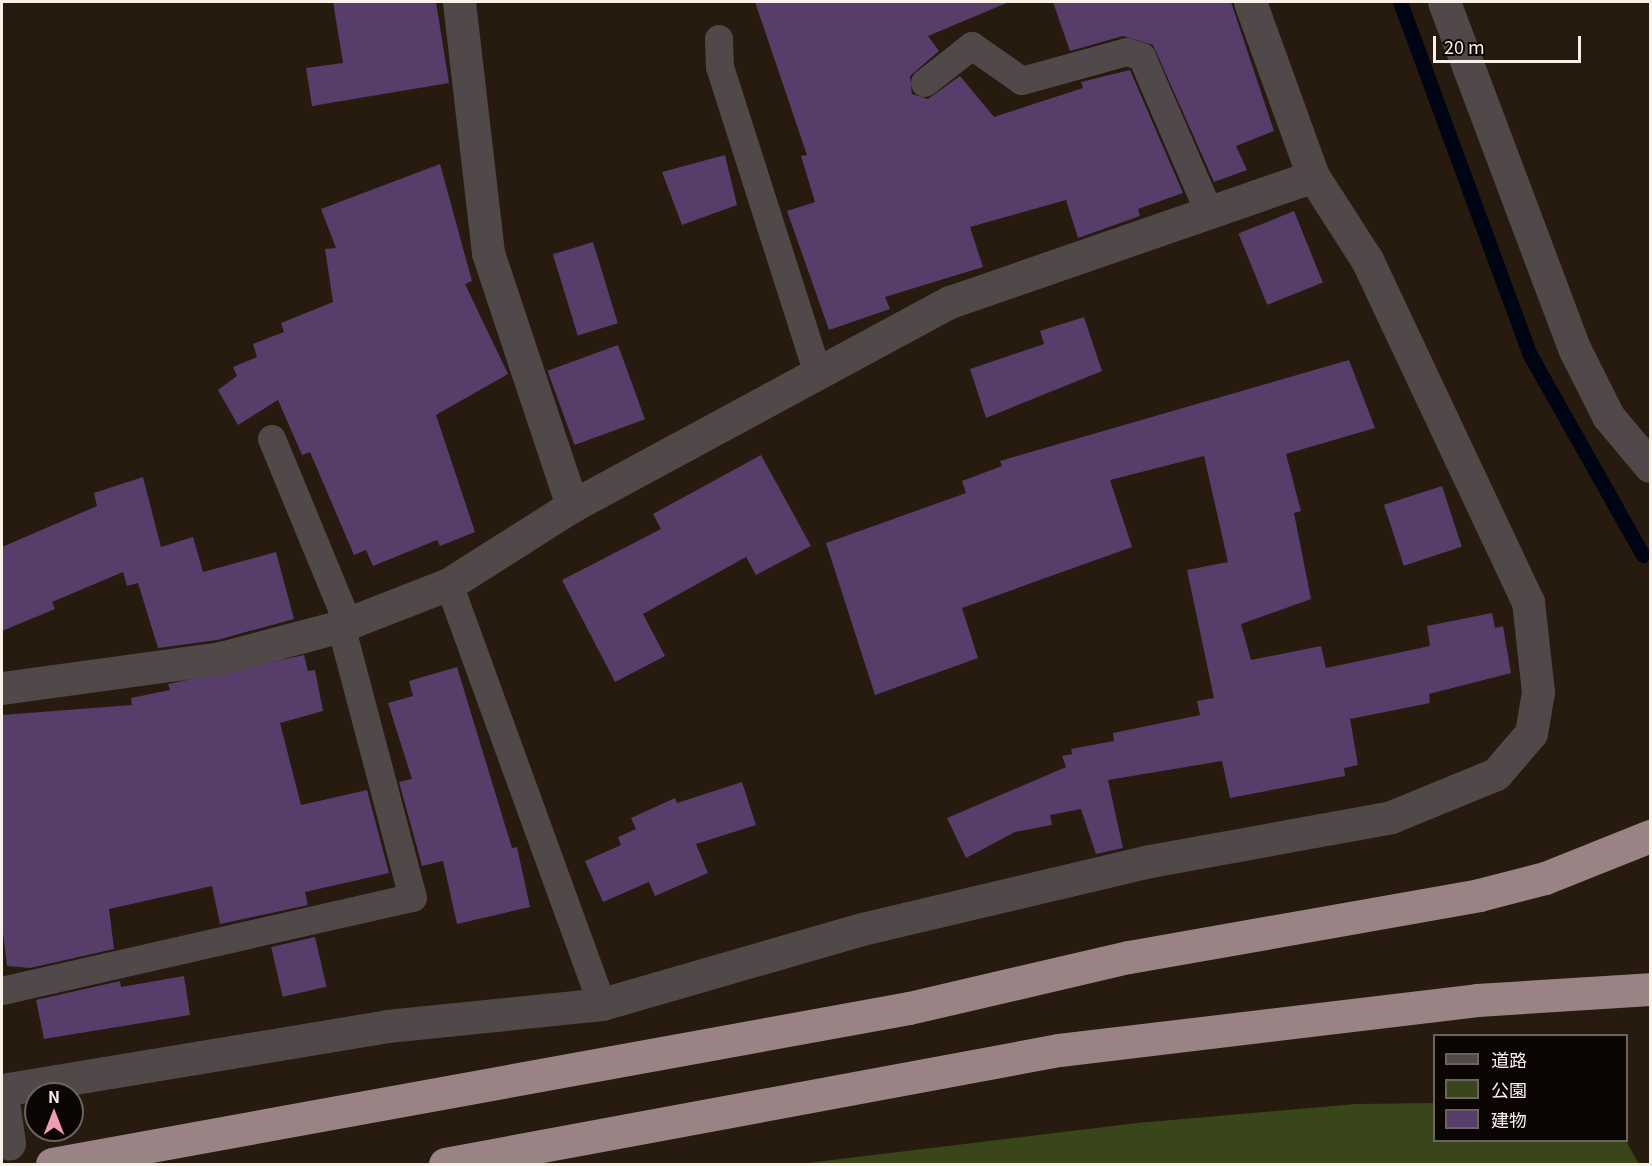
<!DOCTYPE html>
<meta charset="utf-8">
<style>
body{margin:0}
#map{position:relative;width:1652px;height:1166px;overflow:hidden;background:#271a0e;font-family:Georgia,"Noto Sans JP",serif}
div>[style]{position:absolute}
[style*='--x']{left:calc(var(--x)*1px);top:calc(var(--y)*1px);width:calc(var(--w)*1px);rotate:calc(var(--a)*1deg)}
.green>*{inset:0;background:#384619}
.stream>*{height:15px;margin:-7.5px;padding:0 7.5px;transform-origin:7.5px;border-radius:7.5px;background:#000514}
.building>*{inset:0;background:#563d6a;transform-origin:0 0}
.service>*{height:28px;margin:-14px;padding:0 14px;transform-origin:14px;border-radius:14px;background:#514849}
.minor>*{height:33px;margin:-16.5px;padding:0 16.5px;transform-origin:16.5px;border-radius:16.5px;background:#514849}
.motorway>*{height:33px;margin:-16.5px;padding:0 16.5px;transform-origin:16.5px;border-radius:16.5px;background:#9a8385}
span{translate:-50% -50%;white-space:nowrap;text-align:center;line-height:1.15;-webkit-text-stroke:4.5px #0b0603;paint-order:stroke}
.frame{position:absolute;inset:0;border:3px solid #f9f0e8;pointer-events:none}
.legend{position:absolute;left:1433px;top:1034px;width:195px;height:108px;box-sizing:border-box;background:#0b0603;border:2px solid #6a645f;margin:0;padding:8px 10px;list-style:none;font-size:18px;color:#f9f0e8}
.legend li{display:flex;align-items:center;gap:12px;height:30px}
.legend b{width:30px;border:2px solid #6a645f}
.north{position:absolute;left:24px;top:1082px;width:60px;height:60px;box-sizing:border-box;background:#0b0603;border:2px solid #6a645f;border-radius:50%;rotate:0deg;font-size:16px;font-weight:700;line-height:24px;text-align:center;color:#f9f0e8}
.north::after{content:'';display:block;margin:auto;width:21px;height:27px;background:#f19ab4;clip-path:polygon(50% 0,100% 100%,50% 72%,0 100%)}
.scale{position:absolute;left:1433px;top:36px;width:148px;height:27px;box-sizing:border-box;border:3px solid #f9f0e8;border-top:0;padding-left:8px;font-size:18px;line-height:21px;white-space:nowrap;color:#f9f0e8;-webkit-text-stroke:4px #0b0603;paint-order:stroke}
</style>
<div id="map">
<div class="green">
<div style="clip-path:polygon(1434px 1103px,1434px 1140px,1626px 1141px,1639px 1164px,799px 1164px,1137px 1123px,1356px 1104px)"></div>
</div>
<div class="stream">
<div style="--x:1400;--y:2;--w:374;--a:69.8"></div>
<div style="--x:1529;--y:353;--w:232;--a:60.6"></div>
</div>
<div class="building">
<div style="clip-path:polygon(333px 2px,436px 2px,449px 83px,312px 106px,306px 68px,343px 63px)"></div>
<div style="clip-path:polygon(755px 2px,1009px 2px,928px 36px,939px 51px,910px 76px,912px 94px,928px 99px,960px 76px,994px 117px,1083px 88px,1081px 82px,1130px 70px,1183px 193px,1138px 209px,1140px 216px,1078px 238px,1066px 200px,970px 227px,983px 267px,885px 297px,890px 309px,829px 330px,787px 211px,815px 202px,801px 156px,807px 155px)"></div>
<div style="clip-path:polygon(1053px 2px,1231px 2px,1274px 131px,1236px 146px,1247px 170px,1214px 182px,1153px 45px,1123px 36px,1070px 51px)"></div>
<div style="clip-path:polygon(725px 155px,737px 205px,682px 225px,662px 172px)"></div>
<div style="clip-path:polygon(440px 164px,472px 281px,465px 284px,508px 374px,436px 415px,475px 532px,440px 546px,437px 540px,373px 566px,366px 550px,354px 555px,310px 452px,302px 455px,278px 400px,238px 425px,218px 390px,237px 376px,233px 367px,257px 357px,253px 344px,284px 332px,281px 323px,333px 302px,325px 249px,336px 248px,321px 209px)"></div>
<div style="left:1294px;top:211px;width:77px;height:60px;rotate:68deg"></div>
<div style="left:593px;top:242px;width:85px;height:42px;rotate:73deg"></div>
<div style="clip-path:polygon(1084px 317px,1102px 371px,986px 418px,970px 369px,1044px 344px,1040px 331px)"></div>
<div style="left:618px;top:345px;width:79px;height:75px;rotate:70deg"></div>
<div style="clip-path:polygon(1349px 360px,1375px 428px,1286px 454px,1301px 511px,1294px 513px,1311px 599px,1241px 624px,1251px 660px,1321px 646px,1326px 668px,1430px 646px,1427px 626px,1492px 613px,1495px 628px,1503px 626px,1511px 673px,1429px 694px,1430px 703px,1350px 719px,1358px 765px,1344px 768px,1345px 776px,1230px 798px,1222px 761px,1108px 780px,1123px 848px,1096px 854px,1081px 809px,1050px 815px,1052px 825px,1015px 832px,966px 858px,947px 818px,1066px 767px,1062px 756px,1072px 754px,1071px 749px,1114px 741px,1113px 733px,1200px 715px,1197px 701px,1214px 698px,1187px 570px,1228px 562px,1204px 456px,1110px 480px,1132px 547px,962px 608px,978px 658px,875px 695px,826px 543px,966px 493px,962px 481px,1002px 466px,1000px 461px)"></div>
<div style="clip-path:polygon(761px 455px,811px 546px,756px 575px,746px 557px,643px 614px,665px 656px,615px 682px,562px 580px,661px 529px,653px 514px)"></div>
<div style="clip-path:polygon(143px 477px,161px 547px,193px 537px,203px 572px,276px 552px,294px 619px,217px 640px,158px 648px,138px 583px,127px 586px,123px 572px,52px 602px,55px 609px,2px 631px,2px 547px,97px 506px,94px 493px)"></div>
<div style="left:1442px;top:486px;width:64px;height:61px;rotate:72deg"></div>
<div style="clip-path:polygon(304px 655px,308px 671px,315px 670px,323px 711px,280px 723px,301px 805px,367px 790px,389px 873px,305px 892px,308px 905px,220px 924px,212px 886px,109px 909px,114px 949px,30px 968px,7px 966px,2px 925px,2px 715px,132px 705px,131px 698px,170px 690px,168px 684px)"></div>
<div style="clip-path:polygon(457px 667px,512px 848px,517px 847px,530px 907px,457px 924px,443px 861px,422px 866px,399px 782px,412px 779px,388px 703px,413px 696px,409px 681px)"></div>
<div style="clip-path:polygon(742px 782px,756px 825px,696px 844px,708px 873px,655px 896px,649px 882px,603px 902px,585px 861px,621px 845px,618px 837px,636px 829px,631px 818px,675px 798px,677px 803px)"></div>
<div style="left:315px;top:937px;width:51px;height:45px;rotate:77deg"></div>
<div style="clip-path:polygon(184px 976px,190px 1015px,44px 1039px,36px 1000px,120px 981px,121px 987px)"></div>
</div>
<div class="service">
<div style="--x:719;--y:39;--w:28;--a:88"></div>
<div style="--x:720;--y:67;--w:322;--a:72.3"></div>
<div style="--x:925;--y:83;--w:60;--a:-38.2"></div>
<div style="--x:972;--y:46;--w:61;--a:35"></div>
<div style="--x:1022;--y:81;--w:109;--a:-15.4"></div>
<div style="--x:1127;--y:52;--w:16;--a:18"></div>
<div style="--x:1142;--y:57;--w:169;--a:66.6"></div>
<div style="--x:272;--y:439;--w:199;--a:67.6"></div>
<div style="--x:449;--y:584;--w:447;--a:70"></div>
<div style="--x:2;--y:991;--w:421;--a:-12.8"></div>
<div style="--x:413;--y:898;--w:281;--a:-104.8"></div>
</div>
<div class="minor">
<div style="--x:459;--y:2;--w:253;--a:83.4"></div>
<div style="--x:488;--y:253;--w:267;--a:71.6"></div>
<div style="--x:1444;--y:2;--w:372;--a:69.4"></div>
<div style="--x:1575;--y:350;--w:74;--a:63.4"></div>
<div style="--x:1608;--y:416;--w:65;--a:50"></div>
<div style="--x:2;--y:688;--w:221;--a:-7.8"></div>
<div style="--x:221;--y:658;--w:124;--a:-14.9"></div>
<div style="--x:341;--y:626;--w:116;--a:-21.3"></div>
<div style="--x:449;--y:584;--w:146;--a:-32.4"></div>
<div style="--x:572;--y:506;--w:430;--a:-28.4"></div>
<div style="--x:950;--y:302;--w:384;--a:-19.1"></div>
<div style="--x:2;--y:1090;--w:390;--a:-9.4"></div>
<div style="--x:387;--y:1026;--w:216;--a:-5.8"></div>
<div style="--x:602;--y:1004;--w:271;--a:-16.1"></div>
<div style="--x:862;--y:929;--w:296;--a:-13.3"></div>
<div style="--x:1150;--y:861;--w:245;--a:-10.3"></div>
<div style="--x:1391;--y:817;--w:113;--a:-22.3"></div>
<div style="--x:1496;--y:774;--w:54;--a:-49.5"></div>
<div style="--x:1531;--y:733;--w:42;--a:-80.3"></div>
<div style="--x:1538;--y:692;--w:91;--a:-96.3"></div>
<div style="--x:1528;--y:602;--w:378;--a:-115.2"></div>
<div style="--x:1367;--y:260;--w:100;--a:-122.7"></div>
<div style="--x:1313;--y:176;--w:185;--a:-109.9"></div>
<div style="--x:2;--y:1095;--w:49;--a:81.7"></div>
</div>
<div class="motorway">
<div style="--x:52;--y:1164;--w:871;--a:-10.32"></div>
<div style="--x:909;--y:1008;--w:226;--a:-13.1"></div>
<div style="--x:1129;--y:957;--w:355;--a:-10"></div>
<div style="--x:1479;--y:895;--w:68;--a:-14.4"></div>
<div style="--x:1545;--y:878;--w:113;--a:-21.8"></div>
<div style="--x:445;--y:1164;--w:624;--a:-10.52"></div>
<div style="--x:1059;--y:1050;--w:421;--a:-6.8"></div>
<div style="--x:1477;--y:1000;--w:173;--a:-3.6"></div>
</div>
<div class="frame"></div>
<ul class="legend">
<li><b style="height:8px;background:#514849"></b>道路</li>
<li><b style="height:16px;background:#384619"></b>公園</li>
<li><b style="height:16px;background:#563d6a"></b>建物</li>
</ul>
<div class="north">N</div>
<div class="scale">20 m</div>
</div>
